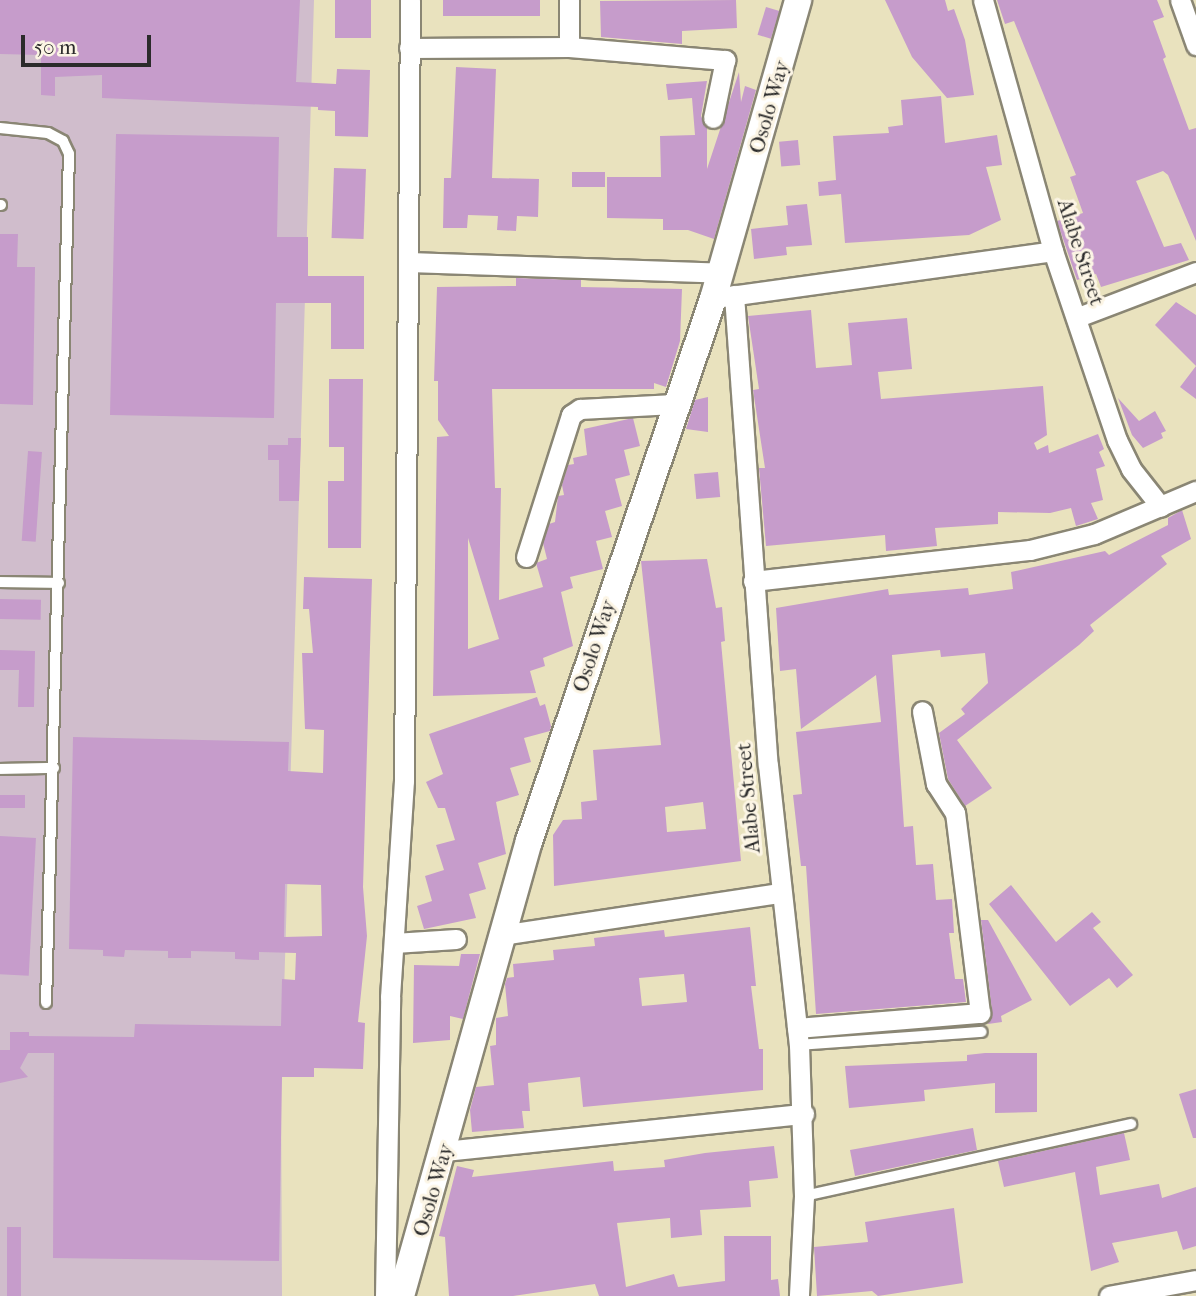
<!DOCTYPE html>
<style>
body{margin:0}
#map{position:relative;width:1196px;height:1296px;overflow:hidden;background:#e9e2be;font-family:"IM FELL French Canon",serif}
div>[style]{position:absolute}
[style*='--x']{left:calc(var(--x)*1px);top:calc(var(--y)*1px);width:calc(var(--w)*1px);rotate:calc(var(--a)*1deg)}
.industrial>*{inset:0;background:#d0bdcc}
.building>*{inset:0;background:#c69ccb;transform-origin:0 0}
.roads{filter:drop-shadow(2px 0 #8a8674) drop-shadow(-2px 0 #8a8674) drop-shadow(0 2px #8a8674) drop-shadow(0 -2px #8a8674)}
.lane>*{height:10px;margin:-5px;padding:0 5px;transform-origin:5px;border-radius:5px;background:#fff}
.street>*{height:19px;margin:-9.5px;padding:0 9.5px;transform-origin:9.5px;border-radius:9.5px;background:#fff}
.secondary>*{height:26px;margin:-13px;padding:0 13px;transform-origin:13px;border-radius:13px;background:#fff}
span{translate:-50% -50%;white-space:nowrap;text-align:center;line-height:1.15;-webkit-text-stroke:6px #fcf5e5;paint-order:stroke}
.street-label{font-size:21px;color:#2b2b2b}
.scale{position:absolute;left:21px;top:35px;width:130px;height:32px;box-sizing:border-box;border:4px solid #2b2b2b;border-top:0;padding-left:9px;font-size:21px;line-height:24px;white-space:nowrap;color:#2b2b2b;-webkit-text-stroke:5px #fcf5e5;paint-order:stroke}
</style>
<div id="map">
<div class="industrial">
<div style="clip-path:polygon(0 0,314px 0,281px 1092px,282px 1296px,0 1296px)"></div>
</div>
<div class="building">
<div style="clip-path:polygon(0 0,300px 0,296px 82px,336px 84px,337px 69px,370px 70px,368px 137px,335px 136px,335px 111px,318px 110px,318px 107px,102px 98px,102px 75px,55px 77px,55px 96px,41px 95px,41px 55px,0 54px)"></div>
<div style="left:335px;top:0;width:36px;height:38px"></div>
<div style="left:443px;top:0;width:97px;height:16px"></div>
<div style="clip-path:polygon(736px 0,737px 28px,682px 31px,682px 44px,601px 37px,600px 1px)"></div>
<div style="clip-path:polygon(885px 0,945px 0,948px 11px,954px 9px,965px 40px,974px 95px,947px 98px,912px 57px)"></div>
<div style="clip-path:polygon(997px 0,1157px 0,1164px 17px,1153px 21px,1166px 57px,1163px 59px,1189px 130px,1196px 128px,1196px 241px,1168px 175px,1163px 171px,1136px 181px,1164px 247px,1181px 243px,1189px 260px,1101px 287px,1096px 274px,1077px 280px,1057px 221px,1083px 213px,1070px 177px,1076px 175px,1014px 21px,1005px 24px)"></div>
<div style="left:766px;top:7px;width:14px;height:29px;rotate:17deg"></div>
<div style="clip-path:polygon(456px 67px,496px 69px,492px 178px,539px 179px,538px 217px,517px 216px,516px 231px,497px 230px,498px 216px,468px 215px,467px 228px,443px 228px,444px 178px,451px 178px)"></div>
<div style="clip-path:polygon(739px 72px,741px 102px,745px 86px,756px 90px,714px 239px,688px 230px,663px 230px,663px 219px,607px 218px,607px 177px,661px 177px,660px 136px,695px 135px,692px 98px,668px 100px,666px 84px,707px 81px,701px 116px,707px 128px,707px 169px)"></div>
<div style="clip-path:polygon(941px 96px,945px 143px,997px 135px,1002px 165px,986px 167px,1001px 220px,969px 235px,845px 243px,841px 194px,819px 196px,818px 182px,836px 180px,833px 136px,889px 133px,888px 127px,903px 125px,901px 100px)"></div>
<div style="clip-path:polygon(116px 134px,279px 137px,277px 237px,308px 237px,308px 276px,364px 276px,364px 349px,331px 349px,331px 303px,276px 303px,274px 418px,110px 415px)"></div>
<div style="left:798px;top:140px;width:25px;height:19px;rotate:85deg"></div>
<div style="left:334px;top:168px;width:32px;height:70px;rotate:2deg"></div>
<div style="left:605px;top:172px;width:15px;height:33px;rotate:90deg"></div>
<div style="clip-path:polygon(807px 204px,812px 245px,786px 247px,787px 255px,754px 259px,751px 229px,788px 225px,786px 206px)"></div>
<div style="clip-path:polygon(0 234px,18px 234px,17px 267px,35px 267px,33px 405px,0 404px)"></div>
<div style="clip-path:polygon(evenodd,516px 278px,581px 280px,581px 287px,682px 289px,680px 341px,666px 387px,654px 383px,654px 389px,492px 389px,495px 488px,501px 488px,499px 600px,543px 587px,536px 563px,547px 559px,543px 543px,549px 524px,555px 522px,558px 496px,564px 495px,562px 485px,568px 465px,574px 464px,573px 458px,587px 455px,584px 429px,633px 418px,640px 446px,624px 450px,630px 475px,615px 479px,622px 506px,605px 511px,612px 537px,596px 541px,603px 569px,570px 577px,573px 588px,561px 592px,573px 646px,543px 658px,545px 666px,530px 671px,536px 693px,433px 696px,437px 437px,449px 436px,438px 420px,438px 381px,434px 381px,437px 287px,516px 286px,516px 278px,468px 538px,499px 639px,468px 649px,468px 538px)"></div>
<div style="clip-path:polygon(1176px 302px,1196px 315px,1196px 399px,1180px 387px,1196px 366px,1155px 325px)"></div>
<div style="clip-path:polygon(811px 310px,816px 368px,852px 365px,848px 323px,907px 318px,912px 369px,878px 372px,881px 399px,1043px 386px,1047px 435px,1034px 443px,1037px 450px,1048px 445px,1049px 453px,1098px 434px,1104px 449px,1099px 452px,1105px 466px,1096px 469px,1103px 500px,1091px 503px,1098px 519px,1076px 526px,1071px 508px,1050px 513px,998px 512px,998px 524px,935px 528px,937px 546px,886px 551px,885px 535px,766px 546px,759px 468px,765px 468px,753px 390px,759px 389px,748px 316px)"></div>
<div style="clip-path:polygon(329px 379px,363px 379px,361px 548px,328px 548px,328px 481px,344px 481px,344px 447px,329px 447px)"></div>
<div style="clip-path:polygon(708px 397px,708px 432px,686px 429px,695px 400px)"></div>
<div style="clip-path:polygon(1118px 398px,1139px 421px,1155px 411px,1166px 431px,1161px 433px,1163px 438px,1143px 448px,1132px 435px)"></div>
<div style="clip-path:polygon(288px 438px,301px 438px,299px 501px,279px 501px,279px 460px,268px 460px,268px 445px,288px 445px)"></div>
<div style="left:28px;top:451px;width:14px;height:90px;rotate:4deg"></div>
<div style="left:718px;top:472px;width:25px;height:24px;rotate:85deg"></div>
<div style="clip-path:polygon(1182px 510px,1191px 539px,1161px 556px,1167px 564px,1090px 625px,1094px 631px,1079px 645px,957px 740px,992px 788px,965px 806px,948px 779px,939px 733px,965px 714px,961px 709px,988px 683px,985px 653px,941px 657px,940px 650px,892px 655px,904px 827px,913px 826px,916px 865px,933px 864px,936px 900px,952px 899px,954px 933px,949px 933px,955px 979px,963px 979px,966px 1002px,816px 1014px,806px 866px,801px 866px,793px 795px,802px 794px,796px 732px,881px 722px,876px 675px,801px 729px,796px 669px,780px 671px,776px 608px,888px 589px,889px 595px,968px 588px,969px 595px,1013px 589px,1011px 572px,1105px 551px,1109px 555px,1168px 525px,1168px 518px)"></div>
<div style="clip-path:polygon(evenodd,707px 559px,716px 608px,722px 607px,725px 641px,721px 642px,741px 861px,554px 886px,553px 835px,563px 820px,582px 819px,581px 802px,597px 800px,593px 750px,661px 745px,641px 561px,707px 559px,703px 802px,706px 829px,667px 832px,665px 807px,703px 802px)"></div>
<div style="clip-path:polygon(evenodd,304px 577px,372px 579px,363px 887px,367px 936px,358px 1022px,365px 1023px,363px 1069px,314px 1068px,314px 1077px,282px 1077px,279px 1261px,53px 1258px,54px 1053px,28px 1053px,20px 1068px,28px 1077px,0 1083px,0 1050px,10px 1050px,10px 1032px,29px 1032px,29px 1036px,134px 1037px,135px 1024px,281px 1026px,282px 979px,295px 980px,296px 953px,259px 952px,259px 960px,235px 959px,235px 952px,191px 951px,191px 958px,168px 958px,168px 951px,125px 950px,124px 957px,103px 956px,103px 950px,69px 949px,73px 737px,289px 742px,288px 771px,323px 773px,324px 730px,305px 729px,302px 653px,313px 653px,309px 609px,303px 609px,304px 577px,285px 884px,321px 885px,322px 936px,284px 937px,285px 884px)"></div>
<div style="left:0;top:599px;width:41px;height:20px;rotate:1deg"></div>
<div style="clip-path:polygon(0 650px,35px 651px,34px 707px,18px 707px,19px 670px,0 670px)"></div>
<div style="clip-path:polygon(537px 697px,540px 706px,545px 704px,551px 726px,550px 731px,524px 738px,531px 762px,510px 768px,519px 795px,496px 802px,506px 854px,478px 863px,486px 889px,469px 894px,476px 918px,424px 929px,417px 906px,432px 901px,425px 876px,444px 870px,436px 845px,455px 840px,445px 808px,438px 808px,426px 782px,443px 774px,429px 734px)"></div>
<div style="left:0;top:795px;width:25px;height:13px"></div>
<div style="left:0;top:836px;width:36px;height:138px;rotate:3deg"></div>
<div style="clip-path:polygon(1011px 885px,1056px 942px,1092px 912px,1101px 922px,1093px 928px,1133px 975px,1117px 988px,1109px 978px,1070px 1006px,989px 904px)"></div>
<div style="clip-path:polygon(981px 920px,988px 920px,1032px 1000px,1001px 1016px,1002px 1022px,988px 1024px,992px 1011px)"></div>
<div style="clip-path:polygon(evenodd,750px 927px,756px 986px,751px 986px,759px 1049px,763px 1049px,763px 1090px,583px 1107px,580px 1077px,528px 1083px,530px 1111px,522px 1111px,524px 1128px,472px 1132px,470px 1110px,476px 1087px,494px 1085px,490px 1046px,496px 1045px,496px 1018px,508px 1016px,505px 984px,507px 978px,514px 977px,513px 964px,554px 960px,553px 950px,595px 946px,594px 938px,664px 930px,665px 937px,750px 927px,684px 974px,687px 1002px,642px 1006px,639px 978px,684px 974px)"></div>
<div style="clip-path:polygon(461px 954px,480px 954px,463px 1019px,450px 1016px,450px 1040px,413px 1043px,414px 965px,459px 966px)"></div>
<div style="clip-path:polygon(985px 1053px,1037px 1053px,1037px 1112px,995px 1113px,995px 1083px,924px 1090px,925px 1101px,849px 1108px,845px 1066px,967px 1061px,967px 1055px)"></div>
<div style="clip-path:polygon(1196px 1089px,1196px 1138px,1193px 1138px,1179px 1094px)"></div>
<div style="clip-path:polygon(973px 1128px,977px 1150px,855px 1176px,850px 1150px)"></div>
<div style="clip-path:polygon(1124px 1133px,1130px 1160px,1096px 1167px,1100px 1195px,1159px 1184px,1162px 1198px,1196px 1187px,1196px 1246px,1183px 1250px,1177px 1231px,1112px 1243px,1119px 1262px,1091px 1271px,1075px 1172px,1004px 1187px,998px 1161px)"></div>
<div style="clip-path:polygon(774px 1146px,778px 1178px,749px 1181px,751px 1207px,700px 1210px,702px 1235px,671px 1238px,670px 1218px,617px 1223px,626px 1287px,674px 1274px,678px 1287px,725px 1281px,724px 1236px,771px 1236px,771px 1280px,778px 1279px,780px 1296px,599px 1296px,595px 1284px,513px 1296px,449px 1296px,445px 1237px,439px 1236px,457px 1166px,474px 1170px,472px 1177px,613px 1161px,614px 1171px,665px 1167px,664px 1160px,705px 1153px)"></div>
<div style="clip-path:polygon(954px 1208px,963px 1283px,878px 1296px,872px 1291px,817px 1296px,814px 1247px,868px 1242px,865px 1222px)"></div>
<div style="left:7px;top:1227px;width:14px;height:69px"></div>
</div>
<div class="roads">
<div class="lane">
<div style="--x:0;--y:128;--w:48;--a:5.9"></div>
<div style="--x:48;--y:133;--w:17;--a:28"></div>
<div style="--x:63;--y:141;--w:14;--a:65"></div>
<div style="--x:69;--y:154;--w:849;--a:91.55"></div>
<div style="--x:0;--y:205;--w:1;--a:0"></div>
<div style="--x:0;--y:582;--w:59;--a:1"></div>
<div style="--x:0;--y:769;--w:54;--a:-1.1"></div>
<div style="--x:799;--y:1045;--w:183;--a:-4.1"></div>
<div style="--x:804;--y:1196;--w:335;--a:-12.4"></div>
</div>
<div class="street">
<div style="--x:569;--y:0;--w:47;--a:90"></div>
<div style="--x:983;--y:0;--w:261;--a:74.4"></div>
<div style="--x:1053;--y:251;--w:200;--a:71.3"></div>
<div style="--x:1117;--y:440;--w:32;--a:64"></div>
<div style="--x:1131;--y:469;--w:48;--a:51.7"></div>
<div style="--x:1180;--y:0;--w:48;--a:70.4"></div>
<div style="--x:409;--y:48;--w:160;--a:-0.4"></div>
<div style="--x:569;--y:47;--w:157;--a:4.8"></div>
<div style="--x:725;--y:60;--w:59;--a:101.7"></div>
<div style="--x:411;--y:262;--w:309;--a:2"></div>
<div style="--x:734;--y:295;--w:471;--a:85.9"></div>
<div style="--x:768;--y:765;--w:282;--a:83.7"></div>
<div style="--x:799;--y:1045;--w:151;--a:88.1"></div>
<div style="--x:804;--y:1196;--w:100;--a:92.9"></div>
<div style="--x:722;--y:297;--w:334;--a:-7.9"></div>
<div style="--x:1078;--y:317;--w:126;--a:-20.9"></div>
<div style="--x:526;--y:557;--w:149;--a:-72.4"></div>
<div style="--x:571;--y:415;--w:11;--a:-34"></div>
<div style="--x:580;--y:409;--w:94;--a:-3"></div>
<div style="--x:753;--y:581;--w:279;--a:-6.4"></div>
<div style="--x:1030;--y:550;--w:66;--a:-14"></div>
<div style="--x:1094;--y:534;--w:111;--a:-22.9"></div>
<div style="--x:501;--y:935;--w:282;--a:-8.6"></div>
<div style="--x:394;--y:943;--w:62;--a:-3.7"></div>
<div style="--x:797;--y:1028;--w:184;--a:-4.7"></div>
<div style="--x:980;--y:1013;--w:202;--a:-97.1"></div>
<div style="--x:955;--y:813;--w:35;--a:-123"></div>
<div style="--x:936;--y:784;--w:74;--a:-100.9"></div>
<div style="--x:444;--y:1151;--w:362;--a:-5.9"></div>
<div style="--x:385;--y:1296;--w:299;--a:-89"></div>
<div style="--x:390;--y:997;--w:216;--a:-86.3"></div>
<div style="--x:404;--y:781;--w:781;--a:-89.56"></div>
<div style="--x:1109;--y:1296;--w:88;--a:-10.4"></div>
</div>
<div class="secondary">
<div style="--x:401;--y:1296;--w:473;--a:-74.3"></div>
<div style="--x:529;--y:841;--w:572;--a:-71.25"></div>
<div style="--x:713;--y:299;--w:311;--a:-74.1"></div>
</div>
</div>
<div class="street-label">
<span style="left:769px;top:107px;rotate:-74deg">Osolo Way</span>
<span style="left:1081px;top:252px;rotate:72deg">Alabe Street</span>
<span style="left:594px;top:646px;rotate:-72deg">Osolo Way</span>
<span style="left:748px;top:798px;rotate:-95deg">Alabe Street</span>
<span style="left:433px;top:1190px;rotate:-74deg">Osolo Way</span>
</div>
<div class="scale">50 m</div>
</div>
